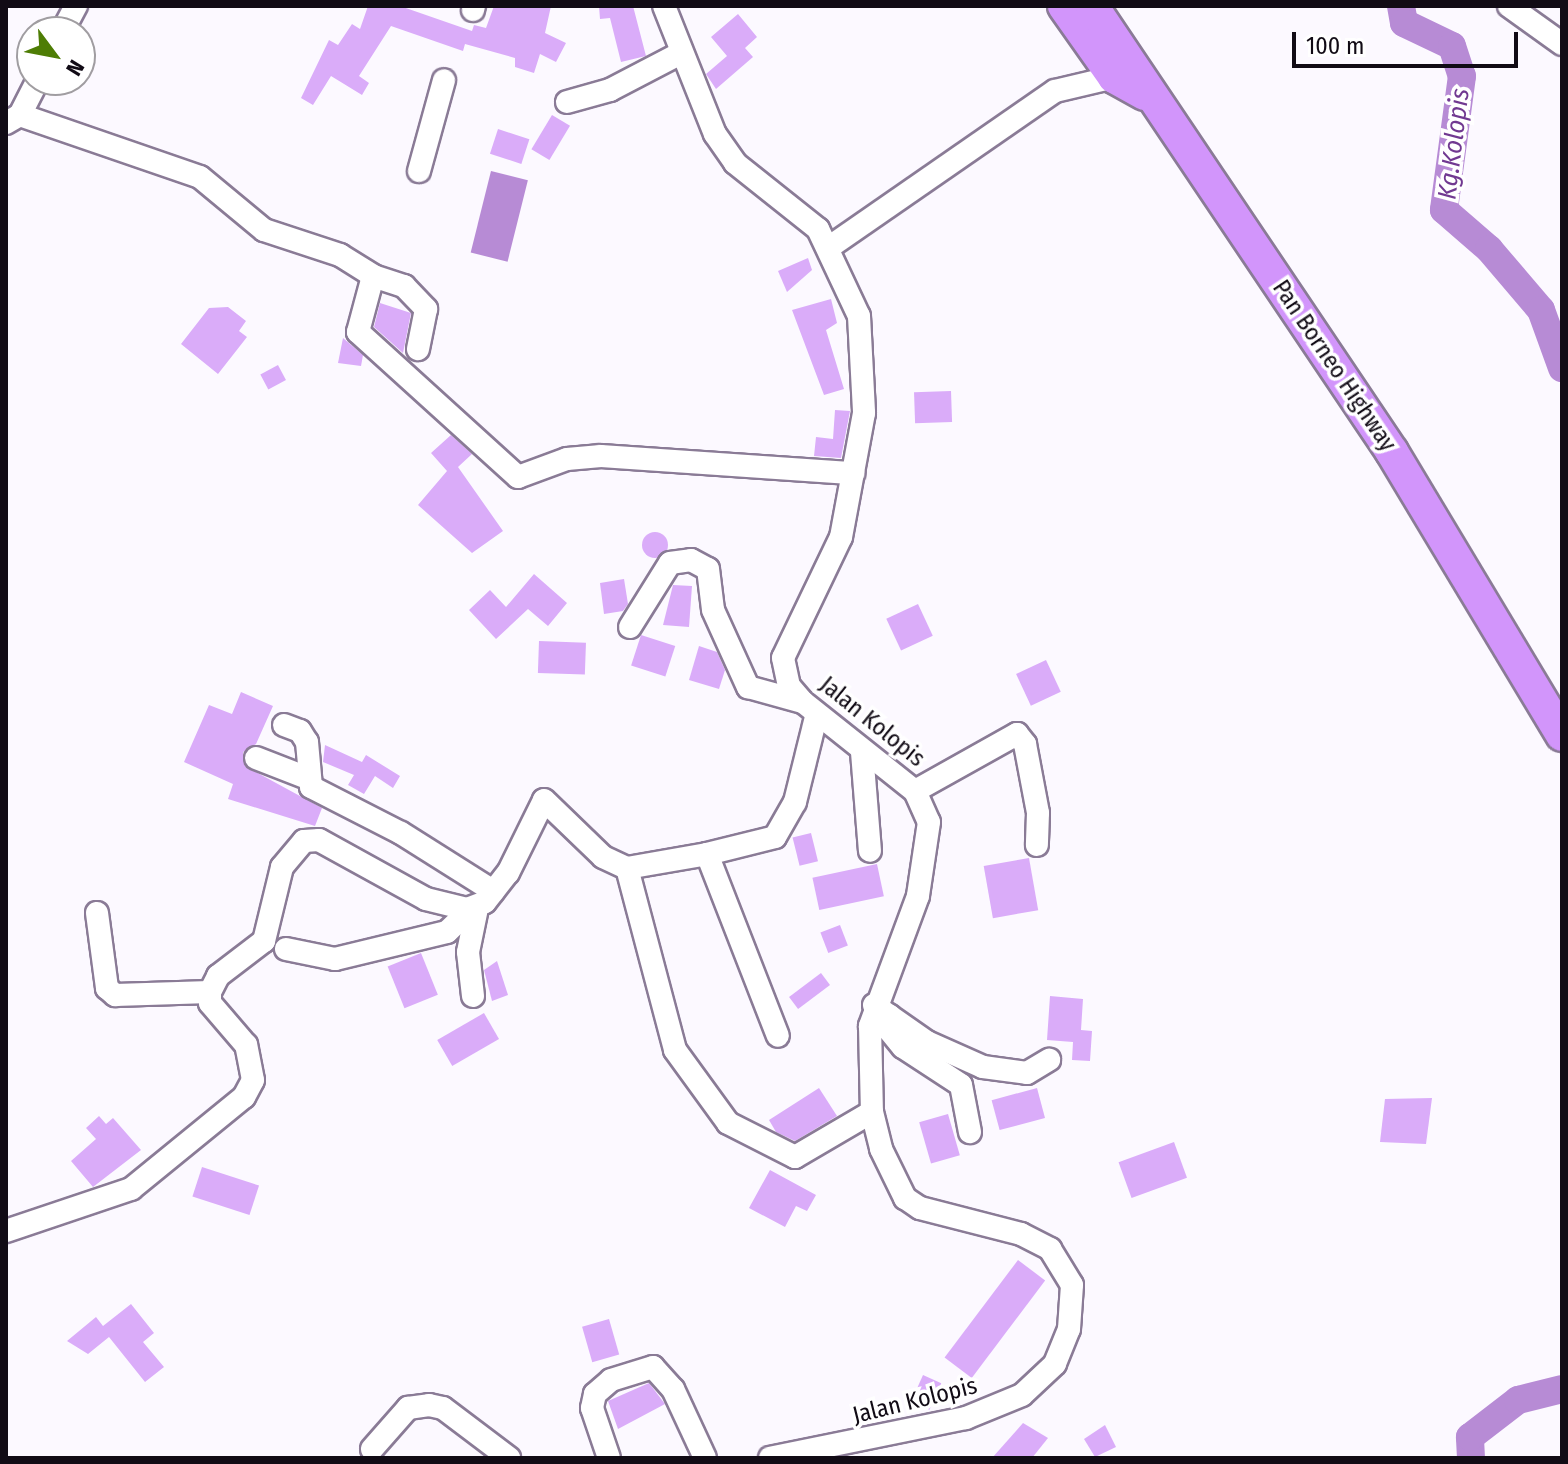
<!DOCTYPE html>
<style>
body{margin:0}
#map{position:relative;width:1568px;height:1464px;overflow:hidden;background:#fcf9ff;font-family:"Fira Sans Condensed",sans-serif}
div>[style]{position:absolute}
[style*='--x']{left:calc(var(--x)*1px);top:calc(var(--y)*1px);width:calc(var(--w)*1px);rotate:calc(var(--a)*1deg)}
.water>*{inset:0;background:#b78bd5;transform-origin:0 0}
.river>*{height:28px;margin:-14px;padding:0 14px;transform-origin:14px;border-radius:14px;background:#b78bd5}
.building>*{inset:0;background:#daacf9;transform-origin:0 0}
.round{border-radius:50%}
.roads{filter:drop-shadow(2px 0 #8a7b96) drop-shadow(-2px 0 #8a7b96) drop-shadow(0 2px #8a7b96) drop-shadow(0 -2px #8a7b96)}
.minor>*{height:22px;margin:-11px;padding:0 11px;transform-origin:11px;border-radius:11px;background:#fff}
.highway>*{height:32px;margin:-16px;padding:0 16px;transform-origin:16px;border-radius:16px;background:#d295fb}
span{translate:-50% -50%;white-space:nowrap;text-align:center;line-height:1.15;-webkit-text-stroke:7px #fff;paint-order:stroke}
.street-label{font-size:24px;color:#110b15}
.water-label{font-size:26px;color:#713991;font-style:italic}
.frame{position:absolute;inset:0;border:8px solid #110b15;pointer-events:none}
.north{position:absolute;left:16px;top:16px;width:80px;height:80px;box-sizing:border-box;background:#fff;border:2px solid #a09da1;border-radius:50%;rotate:122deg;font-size:22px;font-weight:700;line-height:32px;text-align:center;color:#110b15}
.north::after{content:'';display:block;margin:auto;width:28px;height:36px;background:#4e7d05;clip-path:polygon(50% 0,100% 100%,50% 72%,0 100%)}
.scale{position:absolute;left:1292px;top:32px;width:226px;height:36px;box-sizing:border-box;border:4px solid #110b15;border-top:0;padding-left:10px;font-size:24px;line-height:28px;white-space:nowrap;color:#110b15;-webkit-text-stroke:6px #fff;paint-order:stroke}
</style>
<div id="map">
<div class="water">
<div style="left:491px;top:171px;width:38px;height:84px;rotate:14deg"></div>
</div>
<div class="river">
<div style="--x:1401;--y:6;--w:17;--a:80"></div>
<div style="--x:1404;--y:23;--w:53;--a:25.6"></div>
<div style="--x:1452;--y:46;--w:32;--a:72"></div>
<div style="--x:1462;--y:76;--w:135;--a:97.7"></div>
<div style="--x:1444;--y:210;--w:60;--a:40.9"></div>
<div style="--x:1489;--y:249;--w:80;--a:49.6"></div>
<div style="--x:1541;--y:310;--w:62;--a:70.1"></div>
<div style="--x:1471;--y:1458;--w:21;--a:-93"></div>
<div style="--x:1470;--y:1437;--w:61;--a:-37.6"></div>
<div style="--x:1518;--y:1400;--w:45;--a:-14"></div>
</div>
<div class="building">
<div style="clip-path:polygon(368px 6px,400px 6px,472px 31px,474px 25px,486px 28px,494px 6px,551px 6px,545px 33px,566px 43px,556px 62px,540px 54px,534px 73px,515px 67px,515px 58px,465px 44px,463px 51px,391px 26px,359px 76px,369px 83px,362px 95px,331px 76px,313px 105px,301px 98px,329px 40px,338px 45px,352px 24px,360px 29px)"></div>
<div style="clip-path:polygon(599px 6px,633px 6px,646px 56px,621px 62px,610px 18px,600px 19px)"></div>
<div style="clip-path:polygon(738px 14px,757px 37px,745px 48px,753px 57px,716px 89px,706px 74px,727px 56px,711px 37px)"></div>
<div style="left:552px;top:115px;width:21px;height:40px;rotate:31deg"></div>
<div style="left:498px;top:129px;width:33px;height:26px;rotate:18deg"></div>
<div style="clip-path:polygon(808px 258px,812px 270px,787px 292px,778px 271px)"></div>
<div style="clip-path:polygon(831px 299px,837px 323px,826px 330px,844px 389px,824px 395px,792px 310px)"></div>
<div style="clip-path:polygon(380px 303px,411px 313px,403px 353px,374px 327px)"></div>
<div style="clip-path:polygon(228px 307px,246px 321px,239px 331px,247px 337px,218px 374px,181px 344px,209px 308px)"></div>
<div style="clip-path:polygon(343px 338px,363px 355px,361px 366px,338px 363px)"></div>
<div style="left:278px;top:365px;width:17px;height:20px;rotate:62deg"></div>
<div style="left:951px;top:391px;width:31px;height:37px;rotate:88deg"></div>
<div style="clip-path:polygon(835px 410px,850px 411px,841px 458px,814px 456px,816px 437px,833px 439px)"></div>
<div style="clip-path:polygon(451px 435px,472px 454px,458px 467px,503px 531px,472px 553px,418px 505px,447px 471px,431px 453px)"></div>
<div class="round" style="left:642px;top:532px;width:26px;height:26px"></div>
<div style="clip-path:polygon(534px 574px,567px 603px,548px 626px,528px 609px,496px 639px,469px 610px,490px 590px,506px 607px)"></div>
<div style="clip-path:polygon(624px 579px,628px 604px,623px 611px,604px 614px,600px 583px)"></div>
<div style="clip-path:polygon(673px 585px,692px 586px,689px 627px,663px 625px)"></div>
<div style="left:918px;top:604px;width:35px;height:35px;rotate:65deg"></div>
<div style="left:641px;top:635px;width:36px;height:32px;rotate:18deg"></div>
<div style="left:539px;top:641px;width:47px;height:32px;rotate:2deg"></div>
<div style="clip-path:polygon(699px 646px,717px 652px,725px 670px,719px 689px,689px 680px)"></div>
<div style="left:1046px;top:660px;width:35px;height:33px;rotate:65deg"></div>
<div style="clip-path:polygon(241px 692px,273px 706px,256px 744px,243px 752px,245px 766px,322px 808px,315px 826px,228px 799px,233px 784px,184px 762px,209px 705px,232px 714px)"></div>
<div style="clip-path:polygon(325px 745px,362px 762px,366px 755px,400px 776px,393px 788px,375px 776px,364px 794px,348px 785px,354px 775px,323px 762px)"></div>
<div style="left:811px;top:833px;width:29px;height:19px;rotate:76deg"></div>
<div style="left:1029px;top:858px;width:53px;height:46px;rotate:80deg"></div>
<div style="left:877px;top:864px;width:33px;height:66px;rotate:78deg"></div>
<div style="left:840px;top:925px;width:22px;height:21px;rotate:69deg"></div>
<div style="left:421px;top:953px;width:45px;height:36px;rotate:68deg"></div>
<div style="clip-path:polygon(497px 961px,508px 995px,492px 1001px,484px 970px)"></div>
<div style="left:821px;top:973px;width:15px;height:40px;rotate:53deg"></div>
<div style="clip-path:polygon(1050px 996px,1083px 999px,1081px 1030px,1092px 1031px,1090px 1061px,1072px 1060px,1073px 1042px,1047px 1040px)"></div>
<div style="left:484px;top:1013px;width:30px;height:54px;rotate:60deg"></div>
<div style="clip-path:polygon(819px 1088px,837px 1116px,795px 1141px,776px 1132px,769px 1120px)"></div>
<div style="left:1037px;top:1088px;width:31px;height:47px;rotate:75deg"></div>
<div style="clip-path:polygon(1432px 1098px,1426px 1144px,1380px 1142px,1385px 1099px)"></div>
<div style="left:948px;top:1114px;width:43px;height:30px;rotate:74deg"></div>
<div style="clip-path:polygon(99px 1116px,106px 1124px,113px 1118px,141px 1150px,93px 1187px,71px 1161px,96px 1139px,86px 1128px)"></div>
<div style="left:1174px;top:1142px;width:38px;height:59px;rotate:70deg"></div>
<div style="left:202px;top:1167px;width:60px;height:31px;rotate:18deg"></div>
<div style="clip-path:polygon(770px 1170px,816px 1195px,807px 1211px,796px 1206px,785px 1227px,749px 1208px)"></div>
<div style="left:1018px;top:1260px;width:34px;height:122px;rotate:37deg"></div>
<div style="clip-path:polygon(131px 1304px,154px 1333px,143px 1342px,164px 1367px,145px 1382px,109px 1337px,88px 1354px,67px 1341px,96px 1317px,103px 1326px)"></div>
<div style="left:609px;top:1319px;width:37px;height:28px;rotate:74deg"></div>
<div style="left:923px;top:1375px;width:20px;height:29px;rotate:24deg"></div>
<div style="clip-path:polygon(649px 1383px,665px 1404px,618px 1429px,608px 1401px)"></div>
<div style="clip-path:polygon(1023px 1423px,1048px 1438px,1032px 1458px,992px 1458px)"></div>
<div style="clip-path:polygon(1105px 1425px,1116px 1447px,1095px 1457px,1084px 1439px)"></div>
</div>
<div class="roads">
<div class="minor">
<div style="--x:664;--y:6;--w:138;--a:68.3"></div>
<div style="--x:715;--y:134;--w:35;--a:55"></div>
<div style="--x:735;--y:163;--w:106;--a:38.5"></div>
<div style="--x:818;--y:229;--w:96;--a:64.8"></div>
<div style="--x:859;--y:316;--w:97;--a:87"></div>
<div style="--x:864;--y:413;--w:126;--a:100.5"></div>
<div style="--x:841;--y:537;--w:134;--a:115.6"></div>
<div style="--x:783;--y:658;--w:29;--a:78"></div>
<div style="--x:789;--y:686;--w:21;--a:49"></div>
<div style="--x:803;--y:702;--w:143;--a:38.5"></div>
<div style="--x:915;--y:791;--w:34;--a:66"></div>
<div style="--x:929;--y:822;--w:75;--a:98.5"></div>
<div style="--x:918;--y:896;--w:139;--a:110.3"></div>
<div style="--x:870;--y:1026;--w:86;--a:88.7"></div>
<div style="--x:872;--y:1112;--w:38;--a:76"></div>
<div style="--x:881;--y:1149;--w:55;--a:63.9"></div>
<div style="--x:905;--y:1198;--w:18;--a:34"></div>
<div style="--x:920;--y:1208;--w:104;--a:14.4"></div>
<div style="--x:1021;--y:1234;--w:33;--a:27"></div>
<div style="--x:1050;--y:1249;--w:42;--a:58.6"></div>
<div style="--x:1072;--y:1285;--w:44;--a:93.9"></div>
<div style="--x:1069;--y:1329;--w:38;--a:112"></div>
<div style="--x:1055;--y:1364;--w:45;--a:136.8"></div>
<div style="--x:1022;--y:1395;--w:61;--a:157.7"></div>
<div style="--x:966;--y:1418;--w:200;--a:168.5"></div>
<div style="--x:1509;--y:6;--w:65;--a:35.6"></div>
<div style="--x:473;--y:10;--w:4;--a:-76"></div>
<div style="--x:62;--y:32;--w:30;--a:-62"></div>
<div style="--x:567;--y:102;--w:45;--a:-15.6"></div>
<div style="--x:610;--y:90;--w:80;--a:-27.5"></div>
<div style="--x:20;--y:115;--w:190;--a:19"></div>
<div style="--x:200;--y:177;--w:83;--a:39.6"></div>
<div style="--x:264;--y:230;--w:80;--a:18.2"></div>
<div style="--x:340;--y:255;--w:39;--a:32"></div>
<div style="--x:373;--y:276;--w:33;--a:18"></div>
<div style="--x:404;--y:286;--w:32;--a:46"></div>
<div style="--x:426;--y:309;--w:41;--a:101.3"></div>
<div style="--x:6;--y:123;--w:16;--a:-30"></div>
<div style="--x:20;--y:115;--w:39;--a:-63"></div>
<div style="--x:419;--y:171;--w:94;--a:-74.6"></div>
<div style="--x:831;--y:246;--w:272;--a:-34.7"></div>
<div style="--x:1055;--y:91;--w:61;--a:-13.3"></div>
<div style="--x:373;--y:276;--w:58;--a:105"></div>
<div style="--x:358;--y:332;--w:216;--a:42.2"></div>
<div style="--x:518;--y:477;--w:52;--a:-20.2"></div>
<div style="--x:567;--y:459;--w:34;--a:-5"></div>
<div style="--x:601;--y:456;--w:253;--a:3.9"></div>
<div style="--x:630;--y:627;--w:75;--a:-58"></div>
<div style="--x:670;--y:563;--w:21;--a:-8"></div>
<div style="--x:691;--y:560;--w:19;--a:28"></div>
<div style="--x:708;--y:569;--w:41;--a:83"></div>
<div style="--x:713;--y:610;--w:85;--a:65.6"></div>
<div style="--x:748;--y:687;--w:57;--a:15.3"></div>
<div style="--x:284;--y:725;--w:17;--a:21"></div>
<div style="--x:300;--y:731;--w:13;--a:58"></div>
<div style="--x:307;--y:742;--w:45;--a:84.9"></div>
<div style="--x:311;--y:787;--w:101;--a:27.1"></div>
<div style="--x:401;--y:833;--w:109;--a:32.2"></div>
<div style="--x:862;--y:752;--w:99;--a:85.4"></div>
<div style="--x:256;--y:758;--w:58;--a:21.3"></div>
<div style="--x:915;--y:791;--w:117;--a:-29.2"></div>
<div style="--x:1017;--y:734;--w:13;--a:51"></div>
<div style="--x:1025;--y:744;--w:70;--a:79.3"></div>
<div style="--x:1038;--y:813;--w:32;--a:92"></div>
<div style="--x:707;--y:854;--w:195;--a:68.7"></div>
<div style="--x:627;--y:868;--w:188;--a:75.2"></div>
<div style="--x:675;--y:1050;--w:90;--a:54"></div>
<div style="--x:728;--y:1123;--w:75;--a:26.9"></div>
<div style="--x:795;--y:1157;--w:89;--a:-30.3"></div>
<div style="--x:97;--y:913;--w:76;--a:82.4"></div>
<div style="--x:107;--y:988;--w:11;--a:41"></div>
<div style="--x:115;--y:995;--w:95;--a:-1.8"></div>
<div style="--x:286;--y:949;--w:50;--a:11.5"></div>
<div style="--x:335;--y:959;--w:115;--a:-13.6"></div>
<div style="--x:447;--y:932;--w:35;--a:-44"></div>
<div style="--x:473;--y:996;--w:44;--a:-96.5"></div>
<div style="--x:468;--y:952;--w:45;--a:-78.4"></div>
<div style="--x:874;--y:1005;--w:65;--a:34.9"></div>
<div style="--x:927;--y:1042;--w:61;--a:24.1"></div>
<div style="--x:983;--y:1067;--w:44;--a:7.8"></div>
<div style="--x:1027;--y:1073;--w:26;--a:-31"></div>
<div style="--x:890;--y:1016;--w:14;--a:94"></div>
<div style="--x:889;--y:1030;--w:22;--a:51"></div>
<div style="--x:903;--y:1047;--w:69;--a:33.2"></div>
<div style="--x:961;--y:1085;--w:48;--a:79.2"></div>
<div style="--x:6;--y:1231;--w:132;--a:-18.6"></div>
<div style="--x:131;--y:1189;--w:146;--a:-39.2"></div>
<div style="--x:244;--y:1097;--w:19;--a:-62"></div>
<div style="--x:253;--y:1080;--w:36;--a:-101"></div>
<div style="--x:246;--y:1045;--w:55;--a:-130.6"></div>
<div style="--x:210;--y:1003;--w:11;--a:-90"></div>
<div style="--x:210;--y:992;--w:18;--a:-63"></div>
<div style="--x:218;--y:976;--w:58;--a:-37.3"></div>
<div style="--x:264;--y:941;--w:76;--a:-76.3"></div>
<div style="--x:282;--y:867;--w:34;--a:-50"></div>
<div style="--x:304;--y:841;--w:15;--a:-4"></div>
<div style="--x:319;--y:840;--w:122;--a:28.9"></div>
<div style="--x:426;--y:899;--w:42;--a:13.7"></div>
<div style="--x:467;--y:909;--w:19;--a:-21"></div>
<div style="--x:485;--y:902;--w:37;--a:-52"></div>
<div style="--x:508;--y:873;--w:81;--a:-63.7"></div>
<div style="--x:544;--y:800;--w:82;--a:44"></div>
<div style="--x:603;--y:857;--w:26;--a:25"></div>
<div style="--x:627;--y:868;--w:81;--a:-9.9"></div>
<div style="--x:707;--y:854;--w:70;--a:-14"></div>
<div style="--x:775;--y:837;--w:40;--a:-60.3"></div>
<div style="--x:795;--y:802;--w:88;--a:-76.1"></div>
<div style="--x:372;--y:1449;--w:55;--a:-48.7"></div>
<div style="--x:408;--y:1408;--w:21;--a:-8"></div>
<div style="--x:429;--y:1405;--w:14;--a:12"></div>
<div style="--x:443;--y:1408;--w:83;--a:37.1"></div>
<div style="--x:609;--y:1458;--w:53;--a:-108.8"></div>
<div style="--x:592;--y:1408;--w:14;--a:-78"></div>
<div style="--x:595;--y:1394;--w:21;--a:-41"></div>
<div style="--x:611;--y:1380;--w:44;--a:-17.2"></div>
<div style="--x:653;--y:1367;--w:30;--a:48"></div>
<div style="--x:673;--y:1389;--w:76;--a:65.1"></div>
</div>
<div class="highway">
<div style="--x:1064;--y:6;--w:87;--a:54.8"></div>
<div style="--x:1114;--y:77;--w:35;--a:29"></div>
<div style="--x:1092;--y:6;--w:538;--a:56.07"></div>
<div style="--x:1392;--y:452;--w:330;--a:59"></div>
</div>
</div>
<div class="street-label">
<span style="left:1334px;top:366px;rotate:56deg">Pan Borneo Highway</span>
<span style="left:872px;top:722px;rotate:39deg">Jalan Kolopis</span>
<span style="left:915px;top:1401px;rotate:-14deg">Jalan Kolopis</span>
</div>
<div class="water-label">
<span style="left:1454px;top:144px;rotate:-83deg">Kg.Kolopis</span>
</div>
<div class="frame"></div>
<div class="north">N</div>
<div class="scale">100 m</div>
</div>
